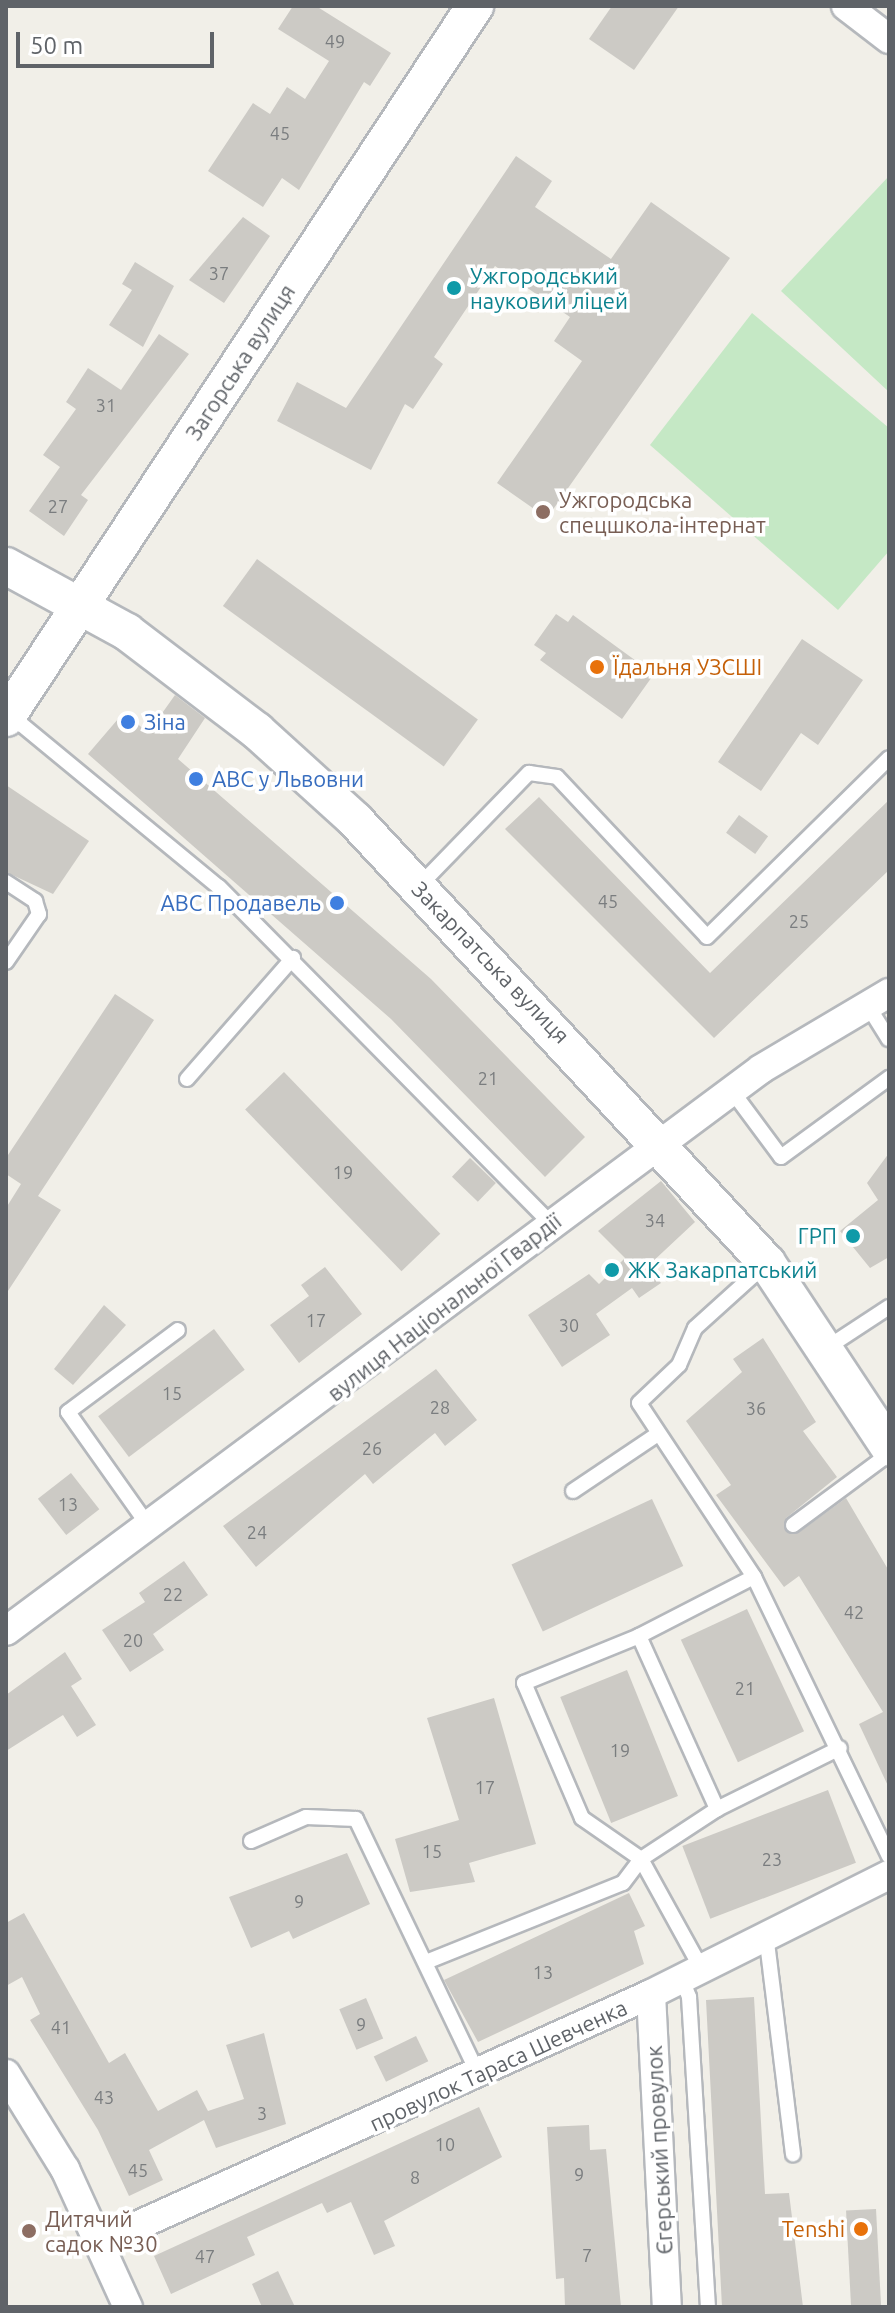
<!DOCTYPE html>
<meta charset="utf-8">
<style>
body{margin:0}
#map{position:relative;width:895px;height:2313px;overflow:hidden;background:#f1efe8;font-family:Ubuntu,sans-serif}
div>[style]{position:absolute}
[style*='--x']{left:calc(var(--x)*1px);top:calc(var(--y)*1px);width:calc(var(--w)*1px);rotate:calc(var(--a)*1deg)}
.green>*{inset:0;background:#c5e8c5}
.building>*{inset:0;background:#cccac5;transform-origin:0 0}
.roads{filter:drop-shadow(2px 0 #b5b8bc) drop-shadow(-2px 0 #b5b8bc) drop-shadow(0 2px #b5b8bc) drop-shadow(0 -2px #b5b8bc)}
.service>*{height:14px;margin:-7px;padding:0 7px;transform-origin:7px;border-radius:7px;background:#fff}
.minor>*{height:28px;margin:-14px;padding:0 14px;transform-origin:14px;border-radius:14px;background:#fff}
.tertiary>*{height:36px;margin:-18px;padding:0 18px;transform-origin:18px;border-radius:18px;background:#fff}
.dots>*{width:22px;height:22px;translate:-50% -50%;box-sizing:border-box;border:4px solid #fff;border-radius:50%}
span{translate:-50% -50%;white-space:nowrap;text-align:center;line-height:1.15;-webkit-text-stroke:7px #fff;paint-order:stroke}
.number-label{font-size:18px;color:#7a7d7f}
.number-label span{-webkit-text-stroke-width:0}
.culture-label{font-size:22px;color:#0d838f}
.left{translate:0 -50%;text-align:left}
.right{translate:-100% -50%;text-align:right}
.street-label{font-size:22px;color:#5f6368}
.education-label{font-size:22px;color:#785e54}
.food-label{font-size:22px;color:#c56008}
.shop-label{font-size:22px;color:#366cbe}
.frame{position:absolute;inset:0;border:8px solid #5f6368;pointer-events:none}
.scale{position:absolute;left:16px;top:32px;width:198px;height:36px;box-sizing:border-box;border:4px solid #5f6368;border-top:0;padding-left:10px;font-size:24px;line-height:28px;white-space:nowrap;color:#5f6368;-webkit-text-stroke:6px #fff;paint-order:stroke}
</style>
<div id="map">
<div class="green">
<div style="clip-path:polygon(889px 176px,889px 392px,781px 291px)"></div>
<div style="clip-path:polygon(752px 313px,889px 428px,889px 551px,838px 610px,650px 445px)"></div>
</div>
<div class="building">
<div style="clip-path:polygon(293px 6px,316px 6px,391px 53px,370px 86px,364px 82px,299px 190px,282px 178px,263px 207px,208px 171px,253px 103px,270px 114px,287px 87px,305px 99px,329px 61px,278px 29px)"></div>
<div style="clip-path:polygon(612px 6px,679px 6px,634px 70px,589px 39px)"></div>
<div style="clip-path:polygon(516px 156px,552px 181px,535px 207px,611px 259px,651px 202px,730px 258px,547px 518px,497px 483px,582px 361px,554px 341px,570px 317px,495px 266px,434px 357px,443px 364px,413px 409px,405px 404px,371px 470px,277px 421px,297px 382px,346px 408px)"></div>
<div style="clip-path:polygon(243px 217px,270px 236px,224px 303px,189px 280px)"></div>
<div style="clip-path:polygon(135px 262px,174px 286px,143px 347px,109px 325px,132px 290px,122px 284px)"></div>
<div style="clip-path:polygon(159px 334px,189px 354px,81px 495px,88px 500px,64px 536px,29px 511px,60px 467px,43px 455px,76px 409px,66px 402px,88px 368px,121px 390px)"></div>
<div style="left:257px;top:559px;width:273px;height:58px;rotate:36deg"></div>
<div style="clip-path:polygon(556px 614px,568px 622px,573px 615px,654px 674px,622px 719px,540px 660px,546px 653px,534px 645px)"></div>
<div style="clip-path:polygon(802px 639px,863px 680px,818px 745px,801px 733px,761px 791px,718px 762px)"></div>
<div style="clip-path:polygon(175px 695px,205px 718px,178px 759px,431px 979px,585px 1137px,545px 1177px,391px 1019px,88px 754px,124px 712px,148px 733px)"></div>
<div style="clip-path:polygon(6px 785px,89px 841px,53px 894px,6px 872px)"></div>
<div style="clip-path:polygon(539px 797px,710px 973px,889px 800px,889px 870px,714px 1038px,505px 829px)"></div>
<div style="left:739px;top:815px;width:36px;height:22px;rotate:36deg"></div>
<div style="clip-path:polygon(115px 994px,154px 1020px,38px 1196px,61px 1210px,6px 1294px,6px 1208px,21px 1184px,6px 1174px,6px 1158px)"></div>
<div style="left:284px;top:1072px;width:225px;height:54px;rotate:46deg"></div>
<div style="clip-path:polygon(889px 1153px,889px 1257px,870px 1268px,840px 1231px,878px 1200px,867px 1183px)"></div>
<div style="left:470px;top:1158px;width:36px;height:26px;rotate:44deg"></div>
<div style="clip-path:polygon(661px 1181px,695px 1222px,649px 1265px,661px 1283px,639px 1298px,632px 1288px,596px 1314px,610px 1335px,562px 1367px,528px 1315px,589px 1274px,599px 1284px,625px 1258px,598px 1231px)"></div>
<div style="clip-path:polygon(325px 1267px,362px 1314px,299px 1363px,270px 1325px,309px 1296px,301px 1285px)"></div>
<div style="clip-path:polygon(104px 1305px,126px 1325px,73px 1385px,54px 1369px)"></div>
<div style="left:214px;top:1329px;width:51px;height:145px;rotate:53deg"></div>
<div style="clip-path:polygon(763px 1338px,816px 1422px,803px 1431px,837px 1477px,786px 1518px,785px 1530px,798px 1533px,846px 1498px,889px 1571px,889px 1788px,859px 1724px,883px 1712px,799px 1576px,784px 1587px,716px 1495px,731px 1485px,686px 1421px,742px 1372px,733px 1359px)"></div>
<div style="clip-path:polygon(436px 1369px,477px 1420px,445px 1446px,435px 1433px,373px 1484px,365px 1474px,256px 1567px,223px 1526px)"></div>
<div style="left:71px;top:1473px;width:46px;height:42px;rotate:52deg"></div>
<div style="left:652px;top:1499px;width:74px;height:155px;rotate:65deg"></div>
<div style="clip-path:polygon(184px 1561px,208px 1595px,153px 1634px,164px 1650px,130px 1672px,102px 1630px,145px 1602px,139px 1593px)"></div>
<div style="left:747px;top:1609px;width:135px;height:73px;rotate:65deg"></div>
<div style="clip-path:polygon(65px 1652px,82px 1679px,71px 1686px,96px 1725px,77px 1737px,63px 1715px,6px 1751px,6px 1695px)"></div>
<div style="left:627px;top:1670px;width:136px;height:72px;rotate:68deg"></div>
<div style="clip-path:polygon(494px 1698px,536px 1844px,469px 1863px,475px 1882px,410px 1892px,395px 1839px,459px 1820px,427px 1718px)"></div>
<div style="left:828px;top:1790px;width:78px;height:156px;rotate:69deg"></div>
<div style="clip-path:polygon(347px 1853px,370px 1904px,293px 1939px,289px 1931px,251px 1948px,229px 1897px)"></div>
<div style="clip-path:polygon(629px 1893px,645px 1926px,634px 1931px,644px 1964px,478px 2042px,444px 1980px)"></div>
<div style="clip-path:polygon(24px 1913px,109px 2063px,125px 2053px,158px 2111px,197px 2090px,208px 2111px,244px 2099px,226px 2045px,264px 2033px,286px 2124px,216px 2148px,204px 2120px,149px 2150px,163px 2180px,129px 2196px,98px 2130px,30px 2020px,40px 2014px,22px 1977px,6px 1986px,6px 1923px)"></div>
<div style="clip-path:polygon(754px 1997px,765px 2194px,789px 2193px,803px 2307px,722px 2307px,706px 2000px)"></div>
<div style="left:366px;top:1998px;width:44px;height:29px;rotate:67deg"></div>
<div style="left:416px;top:2036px;width:28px;height:47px;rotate:64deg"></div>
<div style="clip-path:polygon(479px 2107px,502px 2157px,384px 2221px,395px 2246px,374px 2255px,351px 2202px,327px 2213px,322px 2203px,247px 2237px,255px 2255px,171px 2294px,154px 2256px)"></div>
<div style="clip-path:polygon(589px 2125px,590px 2150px,606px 2149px,621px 2307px,565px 2307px,564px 2278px,556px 2279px,547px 2127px)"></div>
<div style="left:876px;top:2209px;width:98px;height:30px;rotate:87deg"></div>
<div style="clip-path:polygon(278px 2271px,295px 2307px,262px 2307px,252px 2284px)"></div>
</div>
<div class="roads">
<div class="service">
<div style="--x:10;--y:715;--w:271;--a:39.5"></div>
<div style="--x:219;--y:887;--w:473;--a:45.4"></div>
<div style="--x:6;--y:882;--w:35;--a:33"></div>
<div style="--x:35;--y:901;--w:14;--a:73"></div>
<div style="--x:39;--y:914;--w:58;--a:124.5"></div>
<div style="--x:419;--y:886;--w:158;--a:-45.8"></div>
<div style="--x:529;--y:773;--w:28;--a:8"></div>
<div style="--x:557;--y:777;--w:219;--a:46.8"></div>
<div style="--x:707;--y:937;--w:255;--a:-44.5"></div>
<div style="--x:868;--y:1006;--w:39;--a:58"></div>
<div style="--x:187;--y:1079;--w:161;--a:-48.8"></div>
<div style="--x:732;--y:1091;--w:82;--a:53.4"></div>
<div style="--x:781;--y:1157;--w:134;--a:-36.2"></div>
<div style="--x:767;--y:1263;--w:97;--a:137.9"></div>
<div style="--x:695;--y:1328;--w:40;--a:113.4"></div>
<div style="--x:679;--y:1365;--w:55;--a:136.5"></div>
<div style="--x:639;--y:1403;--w:209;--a:56.5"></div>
<div style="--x:754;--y:1577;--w:310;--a:64.2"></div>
<div style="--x:828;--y:1347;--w:73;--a:-33.3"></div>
<div style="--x:573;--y:1491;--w:99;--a:-33.9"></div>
<div style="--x:793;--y:1525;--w:119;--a:-36.5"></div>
<div style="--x:150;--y:1528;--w:142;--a:-125.3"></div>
<div style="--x:68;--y:1412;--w:137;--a:-36.7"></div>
<div style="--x:639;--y:1636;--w:190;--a:65.7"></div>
<div style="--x:251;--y:1841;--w:60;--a:-23.6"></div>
<div style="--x:306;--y:1817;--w:50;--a:2.3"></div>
<div style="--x:356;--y:1819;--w:283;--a:64.4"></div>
<div style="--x:766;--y:1934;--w:222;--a:83"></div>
<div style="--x:426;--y:1962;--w:212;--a:-21.9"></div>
<div style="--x:623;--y:1883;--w:30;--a:-53"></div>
<div style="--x:641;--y:1859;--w:91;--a:-33.3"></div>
<div style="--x:717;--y:1809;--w:137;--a:-26.4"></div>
<div style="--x:700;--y:1966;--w:122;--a:-118.9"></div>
<div style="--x:641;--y:1859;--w:72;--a:-145.2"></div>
<div style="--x:582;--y:1818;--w:147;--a:-113.2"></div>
<div style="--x:524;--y:1683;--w:124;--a:-22.2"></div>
<div style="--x:639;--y:1636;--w:129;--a:-27.2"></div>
<div style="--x:681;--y:1977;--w:22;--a:68"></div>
<div style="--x:689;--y:1997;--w:311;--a:86.5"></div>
</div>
<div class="minor">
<div style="--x:846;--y:6;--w:54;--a:37.5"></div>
<div style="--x:6;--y:1631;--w:941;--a:-36.66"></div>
<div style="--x:761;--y:1069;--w:149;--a:-30.7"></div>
<div style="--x:651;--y:1994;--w:313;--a:87.1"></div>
<div style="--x:6;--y:2074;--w:112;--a:58.2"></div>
<div style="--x:65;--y:2169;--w:152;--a:65.5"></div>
<div style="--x:101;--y:2242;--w:603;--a:-24.27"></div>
<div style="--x:651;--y:1994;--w:266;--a:-26.6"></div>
</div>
<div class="tertiary">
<div style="--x:6;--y:566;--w:138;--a:28.6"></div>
<div style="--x:127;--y:632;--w:163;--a:37.3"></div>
<div style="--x:257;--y:731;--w:132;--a:42.2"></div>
<div style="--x:355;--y:820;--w:605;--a:47.08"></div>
<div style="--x:767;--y:1263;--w:221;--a:56.5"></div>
<div style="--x:6;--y:718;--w:853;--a:-56.63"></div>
</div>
</div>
<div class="dots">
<div style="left:454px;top:288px;background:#0f9aa8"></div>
<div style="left:543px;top:512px;background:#8d6e63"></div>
<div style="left:597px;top:667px;background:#e8710a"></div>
<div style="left:128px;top:722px;background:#3f7fe0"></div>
<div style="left:196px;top:779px;background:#3f7fe0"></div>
<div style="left:337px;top:903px;background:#3f7fe0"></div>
<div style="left:853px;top:1236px;background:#0f9aa8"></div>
<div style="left:612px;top:1270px;background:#0f9aa8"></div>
<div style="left:861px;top:2229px;background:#e8710a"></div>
<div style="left:29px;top:2231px;background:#8d6e63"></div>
</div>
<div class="number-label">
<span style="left:335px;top:41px">49</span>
<span style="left:280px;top:133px">45</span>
<span style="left:219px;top:273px">37</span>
<span style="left:106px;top:405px">31</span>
<span style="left:58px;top:506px">27</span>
<span style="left:608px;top:901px">45</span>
<span style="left:799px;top:921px">25</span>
<span style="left:488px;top:1078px">21</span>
<span style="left:343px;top:1172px">19</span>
<span style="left:655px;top:1220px">34</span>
<span style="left:316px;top:1320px">17</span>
<span style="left:569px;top:1325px">30</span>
<span style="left:172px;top:1393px">15</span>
<span style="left:440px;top:1407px">28</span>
<span style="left:756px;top:1408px">36</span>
<span style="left:372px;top:1448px">26</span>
<span style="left:68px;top:1504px">13</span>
<span style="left:257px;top:1532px">24</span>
<span style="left:173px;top:1594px">22</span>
<span style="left:854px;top:1612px">42</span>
<span style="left:133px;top:1640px">20</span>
<span style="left:745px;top:1688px">21</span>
<span style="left:620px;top:1750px">19</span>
<span style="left:485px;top:1787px">17</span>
<span style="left:432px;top:1851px">15</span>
<span style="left:772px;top:1859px">23</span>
<span style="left:299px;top:1901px">9</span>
<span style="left:543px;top:1972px">13</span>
<span style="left:361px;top:2024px">9</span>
<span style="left:61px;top:2027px">41</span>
<span style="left:104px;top:2097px">43</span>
<span style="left:262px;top:2113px">3</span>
<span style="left:445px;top:2144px">10</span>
<span style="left:138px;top:2170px">45</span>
<span style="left:579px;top:2174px">9</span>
<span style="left:415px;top:2177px">8</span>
<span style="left:587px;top:2255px">7</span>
<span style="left:205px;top:2256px">47</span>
</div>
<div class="culture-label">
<span class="left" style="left:470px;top:288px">Ужгородський<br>науковий ліцей</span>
<span class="right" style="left:837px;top:1236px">ГРП</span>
<span class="left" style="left:628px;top:1270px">ЖК Закарпатський</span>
</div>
<div class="street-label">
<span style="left:240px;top:362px;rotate:-57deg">Загорська вулиця</span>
<span style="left:491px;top:962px;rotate:46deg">Закарпатська вулиця</span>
<span style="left:444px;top:1307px;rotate:-38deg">вулиця Національної Гвардії</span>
<span style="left:498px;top:2065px;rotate:-25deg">провулок Тараса Шевченка</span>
<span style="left:659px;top:2150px;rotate:-93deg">Єгерський провулок</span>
</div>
<div class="education-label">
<span class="left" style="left:559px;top:512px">Ужгородська<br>спецшкола-інтернат</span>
<span class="left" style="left:45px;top:2231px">Дитячий<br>садок №30</span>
</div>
<div class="food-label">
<span class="left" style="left:613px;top:667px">Їдальня УЗСШІ</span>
<span class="right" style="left:845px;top:2229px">Tenshi</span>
</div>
<div class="shop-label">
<span class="left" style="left:144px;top:722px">Зіна</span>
<span class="left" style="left:212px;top:779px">ABC у Львовни</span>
<span class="right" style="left:321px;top:903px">ABC Продавель</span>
</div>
<div class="frame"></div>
<div class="scale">50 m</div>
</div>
